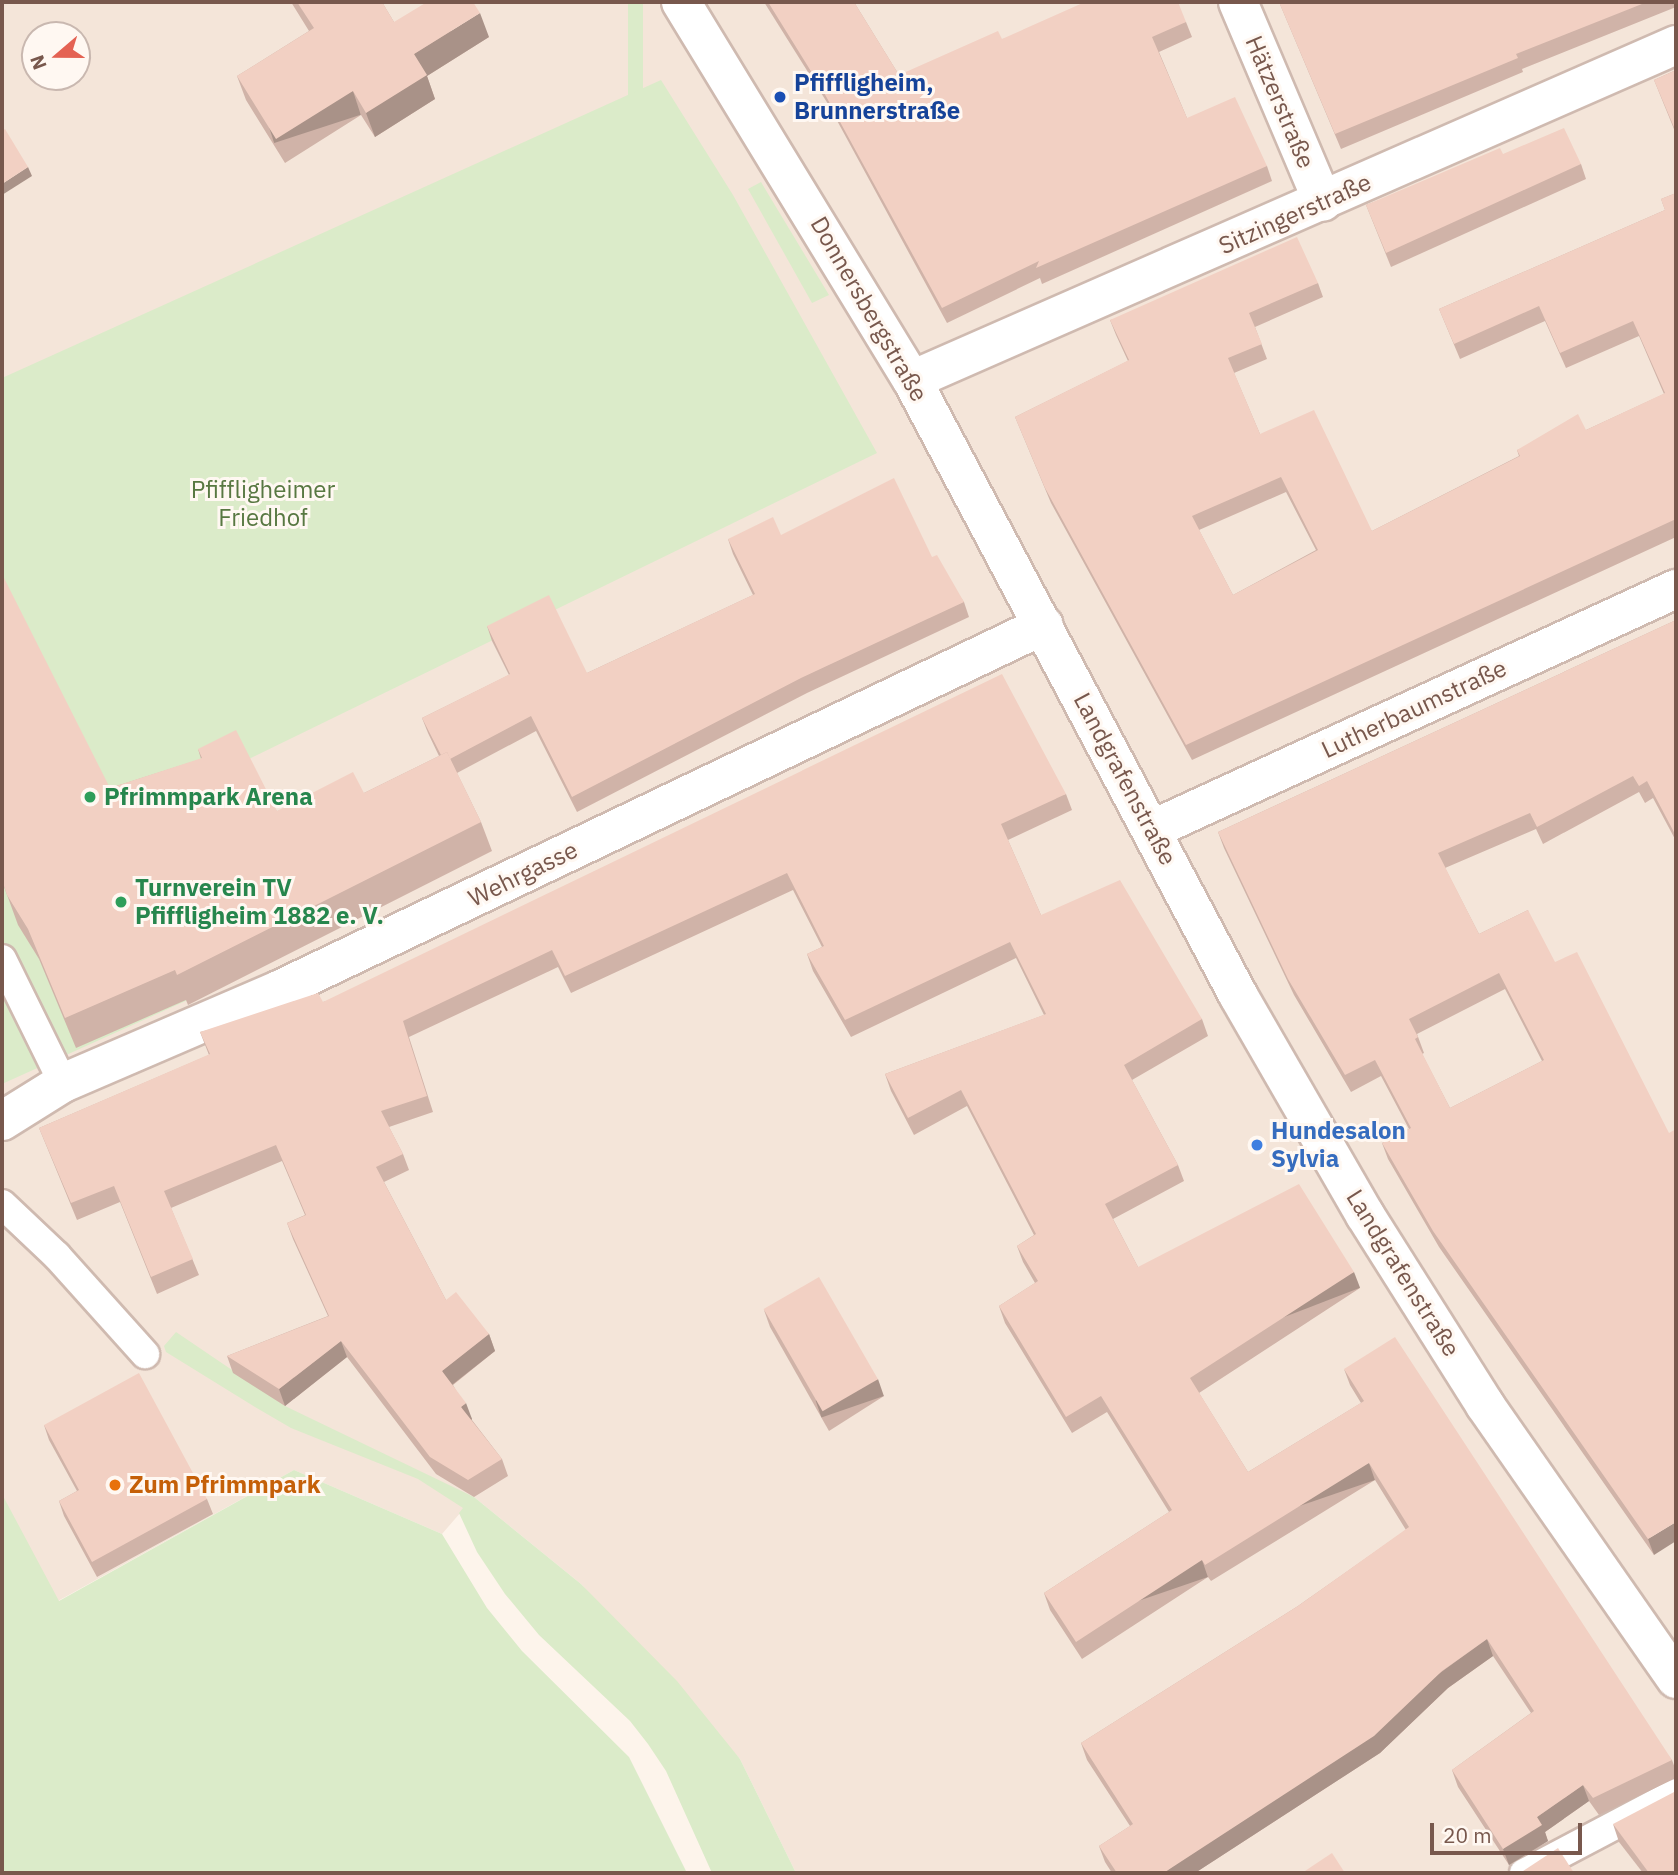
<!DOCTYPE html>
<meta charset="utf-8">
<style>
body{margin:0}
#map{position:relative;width:1678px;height:1875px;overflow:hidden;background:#fdf4eb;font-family:"IBM Plex Sans",sans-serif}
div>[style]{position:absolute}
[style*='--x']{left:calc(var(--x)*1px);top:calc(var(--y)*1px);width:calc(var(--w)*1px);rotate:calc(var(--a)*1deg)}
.residential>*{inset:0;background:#f4e5d9}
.green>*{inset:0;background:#dbebc9;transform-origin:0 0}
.roads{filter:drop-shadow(2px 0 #cfbab0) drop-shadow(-2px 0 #cfbab0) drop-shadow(0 2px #cfbab0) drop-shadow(0 -2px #cfbab0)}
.lane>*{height:28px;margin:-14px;padding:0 14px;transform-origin:14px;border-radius:14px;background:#fff}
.street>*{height:38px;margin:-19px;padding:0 19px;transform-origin:19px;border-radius:19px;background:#fff}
.secondary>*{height:38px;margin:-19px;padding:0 19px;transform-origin:19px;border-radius:19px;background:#fff}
.wall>*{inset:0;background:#d0b3a8}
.shaded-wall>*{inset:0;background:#a99288;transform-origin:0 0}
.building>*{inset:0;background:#f2d0c3;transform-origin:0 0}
.dots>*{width:19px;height:19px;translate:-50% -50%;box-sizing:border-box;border:4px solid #fff8f2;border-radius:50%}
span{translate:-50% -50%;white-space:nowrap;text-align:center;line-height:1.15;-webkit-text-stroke:6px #fff8f2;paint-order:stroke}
.transit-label{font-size:24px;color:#164399;font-weight:700}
.left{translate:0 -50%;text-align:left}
.street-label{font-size:24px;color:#78584d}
.park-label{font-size:24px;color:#587842}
.leisure-label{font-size:24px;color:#27864d;font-weight:700}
.shop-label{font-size:24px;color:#366cbe;font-weight:700}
.food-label{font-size:24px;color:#c56008;font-weight:700}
.frame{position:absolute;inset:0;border:4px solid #78584d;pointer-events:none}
.north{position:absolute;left:21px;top:21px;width:70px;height:70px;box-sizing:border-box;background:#fff8f2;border:2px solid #c9b8b0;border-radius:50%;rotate:250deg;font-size:19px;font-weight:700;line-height:28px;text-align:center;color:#78584d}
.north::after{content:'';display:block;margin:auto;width:24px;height:32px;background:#e46253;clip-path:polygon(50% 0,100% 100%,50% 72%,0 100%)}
.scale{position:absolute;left:1430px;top:1823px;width:152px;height:32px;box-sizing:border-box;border:4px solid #78584d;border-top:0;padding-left:9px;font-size:21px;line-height:24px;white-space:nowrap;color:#78584d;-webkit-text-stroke:5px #fff8f2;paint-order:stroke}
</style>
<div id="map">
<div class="residential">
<div style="clip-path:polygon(evenodd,2px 2px,1676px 2px,1676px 1873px,796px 1873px,740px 1759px,581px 1584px,474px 1497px,442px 1534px,294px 1470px,2px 1632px,2px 2px,35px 35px,77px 35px,77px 77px,35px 77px,35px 35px)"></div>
</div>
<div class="green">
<div style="left:628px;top:2px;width:15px;height:102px"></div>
<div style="clip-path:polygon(661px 80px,733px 195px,877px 453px,247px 760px,263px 966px,2px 1084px,2px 378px)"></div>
<div style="clip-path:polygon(761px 182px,829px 295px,812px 303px,748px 189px)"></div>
<div style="clip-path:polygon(176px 1332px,285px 1406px,474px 1497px,581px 1584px,677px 1681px,740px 1759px,796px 1873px,712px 1873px,666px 1771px,648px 1744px,630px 1721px,539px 1635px,505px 1594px,477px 1552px,459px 1513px,463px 1508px,418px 1479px,291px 1428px,255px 1407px,166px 1352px,164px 1346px)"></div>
<div style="clip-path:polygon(294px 1470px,442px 1534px,487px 1608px,522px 1651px,629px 1757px,687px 1873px,2px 1873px,2px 1494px,59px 1601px)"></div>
</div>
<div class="roads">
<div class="lane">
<div style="--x:2;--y:959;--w:138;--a:63.8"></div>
<div style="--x:2;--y:1204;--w:76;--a:43.4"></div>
<div style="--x:57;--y:1256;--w:132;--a:48.1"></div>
<div style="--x:1524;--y:1873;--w:172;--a:-27.8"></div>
</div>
<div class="street">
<div style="--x:1238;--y:2;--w:217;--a:67"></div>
<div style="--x:912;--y:380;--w:834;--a:-23.68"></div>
<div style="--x:1151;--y:830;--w:578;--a:-24.66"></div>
<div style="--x:2;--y:1121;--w:72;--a:-31.9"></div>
<div style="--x:63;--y:1083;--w:237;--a:-23.3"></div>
<div style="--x:281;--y:989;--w:845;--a:-25.5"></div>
</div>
<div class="secondary">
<div style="--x:681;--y:2;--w:443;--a:58.6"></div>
<div style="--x:912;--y:380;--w:696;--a:62.07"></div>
<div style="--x:1238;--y:995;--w:254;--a:60"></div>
<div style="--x:1365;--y:1215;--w:225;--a:57.7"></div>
<div style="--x:1485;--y:1405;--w:334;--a:55.1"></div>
</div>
</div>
<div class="wall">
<div style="clip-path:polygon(291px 2px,382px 2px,394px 22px,489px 37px,427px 76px,435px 99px,375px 137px,361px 115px,285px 163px,246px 100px,237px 76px,309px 31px)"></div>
<div style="clip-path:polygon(764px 2px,854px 2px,899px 75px,1002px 39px,1186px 22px,1192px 37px,1159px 52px,1187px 118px,1267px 166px,1272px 181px,1042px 284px,1040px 278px,947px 323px,828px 104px)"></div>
<div style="clip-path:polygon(1279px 2px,1676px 2px,1676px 7px,1522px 69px,1523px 72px,1341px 149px)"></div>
<div style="clip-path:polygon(1676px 70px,1676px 134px,1654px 80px)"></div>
<div style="clip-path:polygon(1503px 154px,1581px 164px,1586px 179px,1391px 267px,1366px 205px)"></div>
<div style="clip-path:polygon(evenodd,1676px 193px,1676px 537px,1192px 760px,1051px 503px,1015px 417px,1128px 361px,1116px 335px,1110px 320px,1318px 283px,1323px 297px,1255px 327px,1267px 359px,1234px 373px,1260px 434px,1372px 531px,1519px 456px,1517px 450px,1586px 430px,1664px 394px,1639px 336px,1566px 368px,1545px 321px,1460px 359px,1439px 309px,1665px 210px,1661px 199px,1676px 193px,1286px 492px,1316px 550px,1233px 595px,1199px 530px,1286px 492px)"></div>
<div style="clip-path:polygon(781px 535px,932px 557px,964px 602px,969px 617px,807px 693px,577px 812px,536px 731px,457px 773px,481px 822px,492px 851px,188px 1005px,186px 1000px,76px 1048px,39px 959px,18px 925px,2px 881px,110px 788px,201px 759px,198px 749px,277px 811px,364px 793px,439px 756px,428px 733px,422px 718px,509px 675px,492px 641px,487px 626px,587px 673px,753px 595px,733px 554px,728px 539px)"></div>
<div style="clip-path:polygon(evenodd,1676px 620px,1676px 841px,1653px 798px,1645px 803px,1639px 792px,1543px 844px,1536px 829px,1445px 868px,1479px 934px,1528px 910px,1654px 1555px,1439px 1247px,1388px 1159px,1382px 1143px,1409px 1129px,1381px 1076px,1351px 1092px,1294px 995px,1224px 848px,1218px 832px,1676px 620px,1505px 989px,1542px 1061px,1450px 1108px,1422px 1054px,1424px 1053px,1417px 1034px,1505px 989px)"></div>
<div style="clip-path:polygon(1066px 794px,1072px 810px,1008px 840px,1041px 915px,1202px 1019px,1208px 1036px,1132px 1080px,1178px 1165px,1184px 1181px,1113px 1219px,1138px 1267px,1360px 1288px,1199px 1393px,1248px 1472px,1361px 1403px,1350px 1385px,1344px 1369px,1672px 1760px,1676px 1771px,1676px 1778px,1599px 1815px,1589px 1801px,1545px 1832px,1548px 1841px,1509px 1865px,1458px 1787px,1452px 1770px,1531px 1713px,1493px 1656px,1448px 1688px,1380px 1753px,1195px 1873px,1112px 1873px,1105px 1862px,1099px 1846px,1130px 1826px,1087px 1760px,1081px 1743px,1298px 1606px,1406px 1530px,1375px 1480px,1211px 1581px,1208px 1577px,1082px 1659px,1050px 1610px,1044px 1593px,1169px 1512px,1107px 1412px,1072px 1433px,1005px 1323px,999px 1306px,1035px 1283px,1023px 1262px,1017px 1246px,1034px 1235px,967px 1106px,914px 1135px,891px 1091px,885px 1074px,1044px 1015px,1016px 958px,851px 1037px,813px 971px,807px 954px,822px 947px,793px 890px,571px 993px,558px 967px,409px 1037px,433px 1112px,389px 1127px,403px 1154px,409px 1170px,384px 1182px,446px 1300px,489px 1334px,495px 1351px,453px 1385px,472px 1419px,472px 1420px,502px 1459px,508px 1476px,474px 1497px,436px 1474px,347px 1357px,285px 1406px,233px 1373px,227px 1356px,328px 1316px,293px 1239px,287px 1223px,305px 1215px,282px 1161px,171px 1208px,199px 1275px,157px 1294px,120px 1202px,77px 1220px,39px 1128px,209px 1055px,200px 1032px,323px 1002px)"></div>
<div style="clip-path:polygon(764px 1310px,884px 1396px,829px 1431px,770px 1327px)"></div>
<div style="clip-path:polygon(44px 1425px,207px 1499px,213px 1514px,97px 1577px,64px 1516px,59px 1501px,77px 1491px,49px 1440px)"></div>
<div style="clip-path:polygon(1613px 1824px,1676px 1873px,1643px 1873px,1619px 1842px)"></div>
</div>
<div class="shaded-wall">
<div style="clip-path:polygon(480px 13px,489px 37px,427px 76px,435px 99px,375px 137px,366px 113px,414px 54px)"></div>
<div style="left:353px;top:91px;width:25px;height:91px;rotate:72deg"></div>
<div style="clip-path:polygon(28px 167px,32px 176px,2px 195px,2px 184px)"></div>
<div style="left:1354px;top:1272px;width:17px;height:195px;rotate:69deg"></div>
<div style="clip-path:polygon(489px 1334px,495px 1351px,448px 1388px,442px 1371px)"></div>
<div style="clip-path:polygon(341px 1341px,347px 1357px,285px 1406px,279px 1389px)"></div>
<div style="left:878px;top:1379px;width:18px;height:66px;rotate:71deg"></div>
<div style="clip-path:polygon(466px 1403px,472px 1419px,467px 1423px,461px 1407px)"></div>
<div style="left:1369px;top:1463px;width:18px;height:193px;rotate:71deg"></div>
<div style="clip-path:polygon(1676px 1522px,1676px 1541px,1654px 1555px,1648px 1539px)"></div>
<div style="left:1202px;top:1560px;width:18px;height:150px;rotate:71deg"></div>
<div style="clip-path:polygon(1487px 1639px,1493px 1656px,1448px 1688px,1380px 1753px,1195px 1873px,1165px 1873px,1165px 1872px)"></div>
<div style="clip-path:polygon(1583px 1785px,1589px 1801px,1545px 1832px,1548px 1841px,1509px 1865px,1503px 1849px,1537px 1817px)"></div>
</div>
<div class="building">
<div style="clip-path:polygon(297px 2px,382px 2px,394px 22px,427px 2px,473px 2px,480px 13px,414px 54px,427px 75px,366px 113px,353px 91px,276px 139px,237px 76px,314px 28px)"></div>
<div style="clip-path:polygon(768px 2px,854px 2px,899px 75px,998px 31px,1002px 39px,1085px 2px,1178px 2px,1186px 22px,1152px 37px,1187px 118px,1235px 97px,1267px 166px,1036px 268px,1039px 261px,942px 308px,822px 89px)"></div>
<div style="clip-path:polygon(1279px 2px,1647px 2px,1516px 54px,1518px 58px,1335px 134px)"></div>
<div style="clip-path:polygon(1676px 70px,1676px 132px,1654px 80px)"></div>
<div style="clip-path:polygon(1564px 128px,1581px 164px,1386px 253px,1366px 205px,1500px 148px,1503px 154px)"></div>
<div style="clip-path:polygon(5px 129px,28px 167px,2px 184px,2px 131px)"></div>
<div style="clip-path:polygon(evenodd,1676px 193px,1676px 519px,1186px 745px,1045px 488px,1015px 417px,1129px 360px,1110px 320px,1297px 237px,1318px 283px,1249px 313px,1262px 344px,1228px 358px,1260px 434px,1314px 410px,1372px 531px,1520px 456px,1517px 450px,1578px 414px,1586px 430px,1665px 393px,1633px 321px,1560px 353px,1539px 306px,1454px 344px,1439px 309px,1665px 210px,1661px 199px,1676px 193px,1281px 477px,1318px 550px,1233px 595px,1192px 516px,1281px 477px)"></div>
<div style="clip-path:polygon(894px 478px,932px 557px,937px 555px,964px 602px,801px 678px,572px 797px,531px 716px,450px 759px,447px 752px,441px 755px,422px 718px,510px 674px,487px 626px,549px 595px,587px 673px,755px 594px,728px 539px,773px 517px,781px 535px)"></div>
<div style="clip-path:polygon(2px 574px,110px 788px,202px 758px,198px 749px,236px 730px,277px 811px,353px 772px,364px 793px,447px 752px,481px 822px,177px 975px,175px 970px,65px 1018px,28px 929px,7px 895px,2px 880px)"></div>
<div style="clip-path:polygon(evenodd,1676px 620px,1676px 836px,1647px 781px,1639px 786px,1633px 776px,1537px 827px,1530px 813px,1438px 853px,1479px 934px,1528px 910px,1555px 962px,1577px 952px,1669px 1133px,1676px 1129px,1676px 1522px,1648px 1539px,1433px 1231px,1382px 1143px,1411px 1128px,1375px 1060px,1345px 1075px,1288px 979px,1218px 832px,1676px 620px,1499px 973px,1544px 1060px,1450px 1108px,1415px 1039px,1418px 1037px,1409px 1019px,1499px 973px)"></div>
<div style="clip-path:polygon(1002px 674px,1066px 794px,1001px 824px,1041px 915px,1120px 880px,1202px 1019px,1124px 1065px,1178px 1165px,1105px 1204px,1138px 1267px,1299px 1184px,1354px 1272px,1190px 1378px,1248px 1472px,1364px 1401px,1344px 1369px,1395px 1337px,1672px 1760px,1593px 1798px,1583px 1785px,1537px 1817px,1542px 1825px,1503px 1849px,1452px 1770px,1534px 1711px,1487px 1639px,1442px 1671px,1374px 1736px,1165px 1872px,1165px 1873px,1117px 1873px,1099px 1846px,1133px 1824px,1081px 1743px,1298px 1606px,1409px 1527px,1369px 1463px,1205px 1565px,1202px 1560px,1076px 1642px,1044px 1593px,1172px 1510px,1101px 1396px,1066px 1417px,999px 1306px,1038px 1281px,1017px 1246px,1036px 1234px,961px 1090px,908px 1118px,885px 1074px,1046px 1014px,1010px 942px,845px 1020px,807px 954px,824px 946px,787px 873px,565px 976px,552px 950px,403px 1021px,427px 1096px,381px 1111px,403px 1154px,376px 1167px,446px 1300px,456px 1292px,489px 1334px,442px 1371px,466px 1403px,461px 1407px,502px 1459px,468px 1480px,430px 1457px,341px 1341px,279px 1389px,227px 1356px,329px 1316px,287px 1223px,306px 1215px,276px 1145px,164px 1191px,193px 1259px,151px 1277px,114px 1186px,71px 1203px,39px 1128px,210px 1054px,200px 1032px,318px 993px,323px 1002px)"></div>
<div style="left:819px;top:1277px;width:118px;height:64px;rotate:60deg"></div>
<div style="clip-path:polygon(139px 1373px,207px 1499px,92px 1562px,59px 1501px,79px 1490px,44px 1425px)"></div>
<div style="clip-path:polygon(1676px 1791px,1676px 1873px,1649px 1873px,1613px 1824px)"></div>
<div style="clip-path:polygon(1558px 1848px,1574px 1873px,1520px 1873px)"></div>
<div style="clip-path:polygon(1332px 1853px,1345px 1873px,1302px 1873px)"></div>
</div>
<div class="dots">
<div style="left:780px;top:97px;background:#1a4fb4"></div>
<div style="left:90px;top:797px;background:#2e9e5b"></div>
<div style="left:121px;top:902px;background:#2e9e5b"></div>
<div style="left:1257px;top:1145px;background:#3f7fe0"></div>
<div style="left:115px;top:1485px;background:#e8710a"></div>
</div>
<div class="transit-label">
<span class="left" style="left:794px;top:97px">Pfiffligheim,<br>Brunnerstraße</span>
</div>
<div class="street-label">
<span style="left:1280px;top:102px;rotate:67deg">Hätzerstraße</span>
<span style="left:1295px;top:214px;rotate:-24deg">Sitzingerstraße</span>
<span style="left:869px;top:309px;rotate:60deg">Donnersbergstraße</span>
<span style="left:1414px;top:709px;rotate:-25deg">Lutherbaumstraße</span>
<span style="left:1125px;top:779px;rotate:62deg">Landgrafenstraße</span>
<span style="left:523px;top:874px;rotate:-26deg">Wehrgasse</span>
<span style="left:1403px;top:1273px;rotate:58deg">Landgrafenstraße</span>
</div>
<div class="park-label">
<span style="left:263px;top:504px">Pfiffligheimer<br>Friedhof</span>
</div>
<div class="leisure-label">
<span class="left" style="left:104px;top:797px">Pfrimmpark Arena</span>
<span class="left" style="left:135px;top:902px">Turnverein TV<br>Pfiffligheim 1882 e. V.</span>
</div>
<div class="shop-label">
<span class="left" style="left:1271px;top:1145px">Hundesalon<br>Sylvia</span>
</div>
<div class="food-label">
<span class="left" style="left:129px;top:1485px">Zum Pfrimmpark</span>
</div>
<div class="frame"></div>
<div class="north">N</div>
<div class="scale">20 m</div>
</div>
